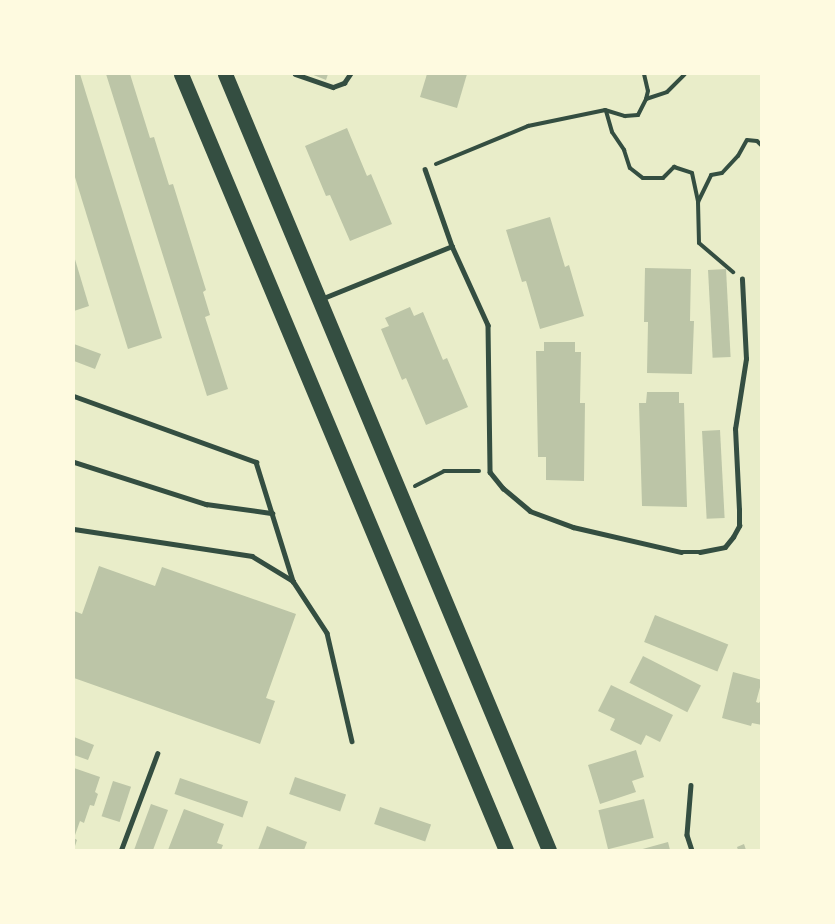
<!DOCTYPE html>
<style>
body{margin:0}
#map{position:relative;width:835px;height:924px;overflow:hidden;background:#e9edc9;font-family:Cabin,sans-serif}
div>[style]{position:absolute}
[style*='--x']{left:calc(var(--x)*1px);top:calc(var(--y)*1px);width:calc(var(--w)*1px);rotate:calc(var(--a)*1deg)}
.building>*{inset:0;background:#bcc5a7;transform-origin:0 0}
.path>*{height:4px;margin:-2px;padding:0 2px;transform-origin:2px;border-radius:2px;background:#344e41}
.service>*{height:4.5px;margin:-2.25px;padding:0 2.25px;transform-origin:2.25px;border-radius:2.25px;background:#344e41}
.primary>*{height:15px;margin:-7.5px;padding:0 7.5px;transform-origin:7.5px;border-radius:7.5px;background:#344e41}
span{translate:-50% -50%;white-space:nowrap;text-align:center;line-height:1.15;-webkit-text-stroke:4.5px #fefae0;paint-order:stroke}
.frame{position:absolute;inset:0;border:75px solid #fefae0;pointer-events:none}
</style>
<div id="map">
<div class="building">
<div style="clip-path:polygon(74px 74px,80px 74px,162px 338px,128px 349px,74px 174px)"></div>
<div style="clip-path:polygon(106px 74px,130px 74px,150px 138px,154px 137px,169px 185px,173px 184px,206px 290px,203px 292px,210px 315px,205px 317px,228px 389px,207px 396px)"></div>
<div style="clip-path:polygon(311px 74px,328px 74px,326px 80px)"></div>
<div style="clip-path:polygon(427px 74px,467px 74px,457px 108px,420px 97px)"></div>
<div style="clip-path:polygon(347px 128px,367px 176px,371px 174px,392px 224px,350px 241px,330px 195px,326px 196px,305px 146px)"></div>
<div style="clip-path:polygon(550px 217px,565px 267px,569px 265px,584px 316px,540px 329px,526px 281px,522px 282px,506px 230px)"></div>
<div style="clip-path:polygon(74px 256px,89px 306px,74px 311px)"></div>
<div style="clip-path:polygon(645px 268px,691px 269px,690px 321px,694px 321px,692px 374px,647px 373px,648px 322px,644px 322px)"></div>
<div style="left:726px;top:269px;width:88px;height:18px;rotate:87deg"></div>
<div style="clip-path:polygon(410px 307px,414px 316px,423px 312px,443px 360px,447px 358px,468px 407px,426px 425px,406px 378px,402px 380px,381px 329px,389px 326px,385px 318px)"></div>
<div style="clip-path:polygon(544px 342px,575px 342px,575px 352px,581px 352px,580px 403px,585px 403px,584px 481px,546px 480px,546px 457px,538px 457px,536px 351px,544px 351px)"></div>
<div style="clip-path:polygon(74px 344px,101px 354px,95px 369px,74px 361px)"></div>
<div style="clip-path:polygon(647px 392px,679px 392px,679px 403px,684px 403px,687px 507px,642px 506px,639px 403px,646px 403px)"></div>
<div style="left:720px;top:430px;width:88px;height:18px;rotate:87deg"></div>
<div style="clip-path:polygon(99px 566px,155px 586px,162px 567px,296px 614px,266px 698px,275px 701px,260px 744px,74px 678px,74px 611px,82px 614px)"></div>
<div style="left:655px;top:615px;width:79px;height:29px;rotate:22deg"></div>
<div style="left:643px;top:656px;width:65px;height:30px;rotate:27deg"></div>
<div style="clip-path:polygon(733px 672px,762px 680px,756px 702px,759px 703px,762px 698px,762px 725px,752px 723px,751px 726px,722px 718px)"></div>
<div style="clip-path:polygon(611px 685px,673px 715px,660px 742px,646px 735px,641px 745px,610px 730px,615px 719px,598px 711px)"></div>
<div style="clip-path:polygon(74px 737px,94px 745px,88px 760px,74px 755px)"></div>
<div style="clip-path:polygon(636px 750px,644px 777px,632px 781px,636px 792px,600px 804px,588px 765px)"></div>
<div style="clip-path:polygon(74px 768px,100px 777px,95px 792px,98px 794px,94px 806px,90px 805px,84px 823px,80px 821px,74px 838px,77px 840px,74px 849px)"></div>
<div style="left:295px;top:777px;width:54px;height:18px;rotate:19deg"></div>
<div style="left:180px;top:778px;width:72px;height:17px;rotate:19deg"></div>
<div style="left:113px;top:781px;width:19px;height:37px;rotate:18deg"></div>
<div style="left:644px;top:799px;width:40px;height:47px;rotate:76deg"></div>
<div style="clip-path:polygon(151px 804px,168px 810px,153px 850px,134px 850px)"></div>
<div style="left:380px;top:807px;width:54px;height:18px;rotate:19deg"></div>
<div style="clip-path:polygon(184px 809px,224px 824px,217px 843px,223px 845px,221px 850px,168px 850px)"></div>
<div style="clip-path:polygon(267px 826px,307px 842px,304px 850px,258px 850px)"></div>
<div style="clip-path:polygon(668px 842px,670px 850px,639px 850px)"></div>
<div style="clip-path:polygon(744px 844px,746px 850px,738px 850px,737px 847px)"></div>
</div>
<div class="path">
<div style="--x:644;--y:74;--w:17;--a:77"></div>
<div style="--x:648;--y:91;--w:8;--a:104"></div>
<div style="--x:606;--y:111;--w:22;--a:74"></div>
<div style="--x:612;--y:132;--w:22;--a:56"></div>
<div style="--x:624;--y:150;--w:19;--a:72"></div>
<div style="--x:630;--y:168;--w:16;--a:38"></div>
<div style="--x:643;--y:178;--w:20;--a:0"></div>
<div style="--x:663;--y:178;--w:16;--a:-45"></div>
<div style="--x:674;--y:167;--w:19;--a:18"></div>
<div style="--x:692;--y:173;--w:30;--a:78"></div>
<div style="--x:698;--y:202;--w:30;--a:-64"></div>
<div style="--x:711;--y:175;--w:11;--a:-10"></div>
<div style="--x:722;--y:173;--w:23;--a:-47"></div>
<div style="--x:738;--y:156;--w:18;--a:-61"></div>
<div style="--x:747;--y:140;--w:10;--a:6"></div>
<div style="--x:757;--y:141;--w:7;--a:45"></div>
<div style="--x:436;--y:164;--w:100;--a:-22.4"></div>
<div style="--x:528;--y:126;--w:79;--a:-11.7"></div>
<div style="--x:605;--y:110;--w:21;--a:17"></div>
<div style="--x:625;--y:116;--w:13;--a:-4"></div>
<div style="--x:638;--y:115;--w:18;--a:-63"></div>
<div style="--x:646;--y:99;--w:22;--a:-18"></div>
<div style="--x:667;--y:92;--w:25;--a:-45"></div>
<div style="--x:698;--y:202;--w:41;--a:88.6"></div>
<div style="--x:699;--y:243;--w:45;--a:40.5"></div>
<div style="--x:415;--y:486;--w:33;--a:-27"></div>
<div style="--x:444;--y:471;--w:35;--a:0"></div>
</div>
<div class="service">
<div style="--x:295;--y:74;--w:40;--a:18.9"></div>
<div style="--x:333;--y:87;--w:12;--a:-20"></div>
<div style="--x:344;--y:83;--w:11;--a:-56"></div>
<div style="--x:425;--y:169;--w:82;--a:70.7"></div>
<div style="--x:452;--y:246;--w:87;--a:65.5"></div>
<div style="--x:488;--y:325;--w:147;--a:89.2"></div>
<div style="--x:490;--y:472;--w:21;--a:51"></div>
<div style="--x:503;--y:488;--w:35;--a:40"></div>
<div style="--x:530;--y:511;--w:46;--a:20.4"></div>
<div style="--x:573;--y:527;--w:111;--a:13"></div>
<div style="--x:681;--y:552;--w:19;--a:0"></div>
<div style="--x:700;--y:552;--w:25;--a:-11"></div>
<div style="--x:725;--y:547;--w:13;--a:-51"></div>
<div style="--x:733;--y:537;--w:13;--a:-61"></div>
<div style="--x:739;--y:526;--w:16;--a:-90"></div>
<div style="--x:739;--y:510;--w:81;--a:-92.8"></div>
<div style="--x:735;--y:429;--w:71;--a:-81.1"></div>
<div style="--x:746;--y:359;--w:80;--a:-92.9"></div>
<div style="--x:321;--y:299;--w:141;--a:-22"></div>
<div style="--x:74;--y:396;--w:194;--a:19.9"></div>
<div style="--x:256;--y:462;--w:125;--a:72.7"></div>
<div style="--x:74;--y:462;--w:139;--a:17.7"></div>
<div style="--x:206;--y:504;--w:67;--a:7.8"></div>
<div style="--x:74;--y:529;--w:180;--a:8.6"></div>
<div style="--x:252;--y:556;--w:48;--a:31.4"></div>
<div style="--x:293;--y:581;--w:62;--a:56.8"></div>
<div style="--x:327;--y:633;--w:111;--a:77"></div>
<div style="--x:691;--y:785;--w:50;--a:94.6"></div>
<div style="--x:687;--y:835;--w:16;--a:72"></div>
<div style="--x:121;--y:850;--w:103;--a:-69.4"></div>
</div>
<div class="primary">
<div style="--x:181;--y:74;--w:841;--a:67.28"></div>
<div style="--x:225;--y:74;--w:841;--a:67.34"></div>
</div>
<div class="frame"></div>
</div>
